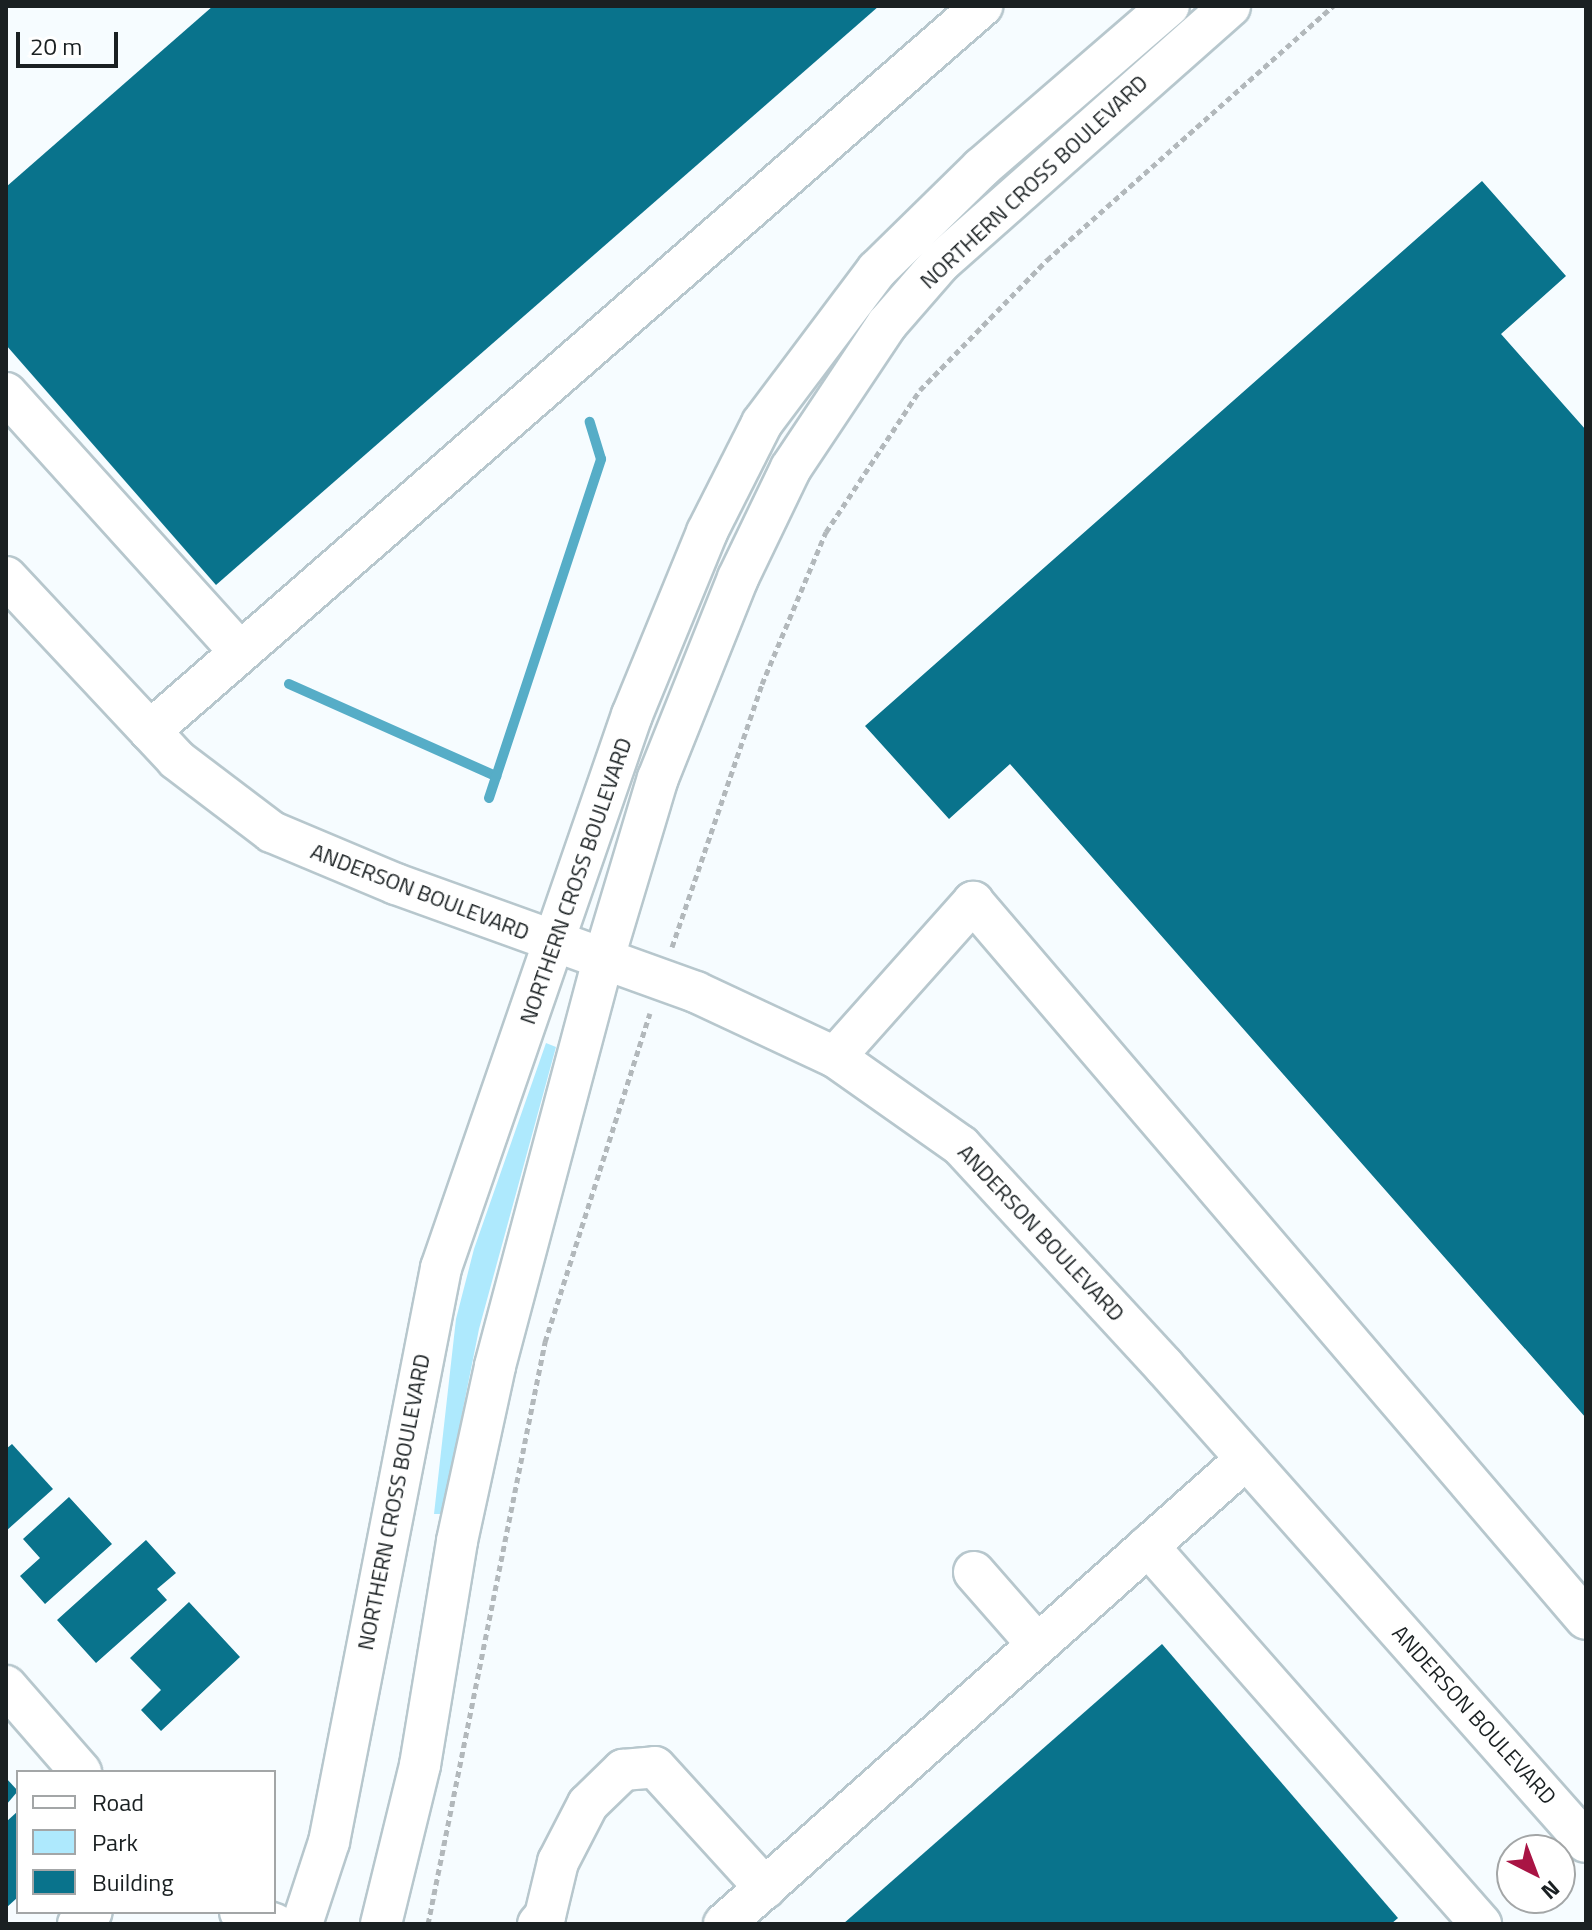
<!DOCTYPE html>
<style>
body{margin:0}
#map{position:relative;width:1592px;height:1930px;overflow:hidden;background:#f6fcff;font-family:"Titillium Web",sans-serif}
div>[style]{position:absolute}
[style*='--x']{left:calc(var(--x)*1px);top:calc(var(--y)*1px);width:calc(var(--w)*1px);rotate:calc(var(--a)*1deg)}
.green>*{inset:0;background:#aee9fd}
.stream>*{height:10px;margin:-5px;padding:0 5px;transform-origin:5px;border-radius:5px;background:#56adc7}
.building>*{inset:0;background:#09738c}
.path>*{height:5px;margin-top:-2.5px;transform-origin:0;background:repeating-linear-gradient(90deg,#b2b8bb 0 6px,transparent 0 10px)}
.roads{filter:drop-shadow(2px 0 #b7c7cd) drop-shadow(-2px 0 #b7c7cd) drop-shadow(0 2px #b7c7cd) drop-shadow(0 -2px #b7c7cd)}
.minor>*{height:40px;margin:-20px;padding:0 20px;transform-origin:20px;border-radius:20px;background:#fff}
span{translate:-50% -50%;white-space:nowrap;text-align:center;line-height:1.15;-webkit-text-stroke:8px #fff;paint-order:stroke}
.street-label{font-size:22px;color:#1a2022}
.frame{position:absolute;inset:0;border:8px solid #1a2022;pointer-events:none}
.legend{position:absolute;left:16px;top:1770px;width:260px;height:144px;box-sizing:border-box;background:#fff;border:2px solid #a3a6a7;margin:0;padding:10px 14px;list-style:none;font-size:24px;color:#1a2022}
.legend li{display:flex;align-items:center;gap:16px;height:40px}
.legend b{width:40px;border:2px solid #a3a6a7}
.north{position:absolute;left:1496px;top:1834px;width:80px;height:80px;box-sizing:border-box;background:#fff;border:2px solid #a3a6a7;border-radius:50%;rotate:138deg;font-size:22px;font-weight:700;line-height:32px;text-align:center;color:#1a2022}
.north::after{content:'';display:block;margin:auto;width:28px;height:36px;background:#a91444;clip-path:polygon(50% 0,100% 100%,50% 72%,0 100%)}
.scale{position:absolute;left:16px;top:32px;width:102px;height:36px;box-sizing:border-box;border:4px solid #1a2022;border-top:0;padding-left:10px;font-size:24px;line-height:28px;white-space:nowrap;color:#1a2022;-webkit-text-stroke:6px #fff;paint-order:stroke}
</style>
<div id="map">
<div class="green">
<div style="clip-path:polygon(546px 1043px,556px 1047px,479px 1329px,442px 1514px,434px 1514px,456px 1319px,474px 1249px)"></div>
</div>
<div class="stream">
<div style="--x:289;--y:684;--w:227;--a:24"></div>
<div style="--x:489;--y:798;--w:357;--a:-71.7"></div>
<div style="--x:601;--y:459;--w:39;--a:-107"></div>
</div>
<div class="building">
<div style="clip-path:polygon(213px 6px,879px 6px,216px 585px,6px 345px,6px 187px)"></div>
<div style="clip-path:polygon(1482px 181px,1566px 276px,1501px 334px,1586px 430px,1586px 1418px,1010px 764px,949px 819px,865px 726px)"></div>
<div style="clip-path:polygon(12px 1444px,53px 1489px,6px 1531px,6px 1449px)"></div>
<div style="clip-path:polygon(69px 1497px,112px 1544px,45px 1604px,20px 1576px,40px 1558px,23px 1539px)"></div>
<div style="clip-path:polygon(146px 1540px,176px 1573px,157px 1589px,167px 1600px,96px 1663px,57px 1620px)"></div>
<div style="clip-path:polygon(189px 1602px,240px 1657px,161px 1731px,141px 1710px,161px 1690px,130px 1658px)"></div>
<div style="clip-path:polygon(1162px 1644px,1398px 1918px,1391px 1924px,843px 1924px)"></div>
<div style="clip-path:polygon(6px 1778px,18px 1791px,6px 1805px)"></div>
<div style="clip-path:polygon(18px 1811px,18px 1897px,6px 1908px,6px 1822px)"></div>
</div>
<div class="path">
<div style="--x:672;--y:947;--w:278;--a:-71.1"></div>
<div style="--x:762;--y:684;--w:165;--a:-67.2"></div>
<div style="--x:826;--y:532;--w:170;--a:-56.5"></div>
<div style="--x:920;--y:390;--w:182;--a:-45.7"></div>
<div style="--x:1047;--y:260;--w:383;--a:-41.6"></div>
<div style="--x:428;--y:1924;--w:594;--a:-78.63"></div>
<div style="--x:545;--y:1342;--w:345;--a:-72.3"></div>
</div>
<div class="roads">
<div class="minor">
<div style="--x:6;--y:393;--w:349;--a:47.9"></div>
<div style="--x:6;--y:577;--w:250;--a:46.9"></div>
<div style="--x:177;--y:760;--w:119;--a:37.2"></div>
<div style="--x:272;--y:832;--w:134;--a:22.8"></div>
<div style="--x:396;--y:884;--w:319;--a:19.8"></div>
<div style="--x:696;--y:992;--w:153;--a:25.1"></div>
<div style="--x:835;--y:1057;--w:154;--a:35.2"></div>
<div style="--x:961;--y:1146;--w:299;--a:47.3"></div>
<div style="--x:1164;--y:1366;--w:636;--a:48.44"></div>
<div style="--x:150;--y:731;--w:1104;--a:-41.07"></div>
<div style="--x:835;--y:1057;--w:208;--a:-48.3"></div>
<div style="--x:973;--y:902;--w:943;--a:49.47"></div>
<div style="--x:1148;--y:1546;--w:504;--a:48.62"></div>
<div style="--x:974;--y:1572;--w:96;--a:48.8"></div>
<div style="--x:6;--y:1686;--w:114;--a:48.9"></div>
<div style="--x:240;--y:1912;--w:37;--a:19"></div>
<div style="--x:78;--y:1924;--w:18;--a:-41"></div>
<div style="--x:302;--y:1924;--w:86;--a:-71.8"></div>
<div style="--x:329;--y:1842;--w:585;--a:-78.96"></div>
<div style="--x:441;--y:1268;--w:585;--a:-70.95"></div>
<div style="--x:632;--y:715;--w:198;--a:-67.7"></div>
<div style="--x:707;--y:532;--w:122;--a:-63.2"></div>
<div style="--x:762;--y:423;--w:191;--a:-53.1"></div>
<div style="--x:877;--y:270;--w:146;--a:-44.4"></div>
<div style="--x:981;--y:168;--w:248;--a:-40.8"></div>
<div style="--x:381;--y:1924;--w:164;--a:-76.2"></div>
<div style="--x:420;--y:1765;--w:227;--a:-80.6"></div>
<div style="--x:457;--y:1541;--w:179;--a:-77.7"></div>
<div style="--x:495;--y:1366;--w:419;--a:-75.1"></div>
<div style="--x:603;--y:961;--w:191;--a:-73.3"></div>
<div style="--x:658;--y:778;--w:215;--a:-68.2"></div>
<div style="--x:738;--y:578;--w:122;--a:-64.3"></div>
<div style="--x:791;--y:468;--w:173;--a:-56.3"></div>
<div style="--x:887;--y:324;--w:81;--a:-49"></div>
<div style="--x:940;--y:263;--w:387;--a:-41.5"></div>
<div style="--x:538;--y:1924;--w:11;--a:-49"></div>
<div style="--x:545;--y:1916;--w:56;--a:-76.5"></div>
<div style="--x:558;--y:1862;--w:65;--a:-62.7"></div>
<div style="--x:588;--y:1804;--w:49;--a:-44.2"></div>
<div style="--x:623;--y:1770;--w:32;--a:-5"></div>
<div style="--x:655;--y:1767;--w:164;--a:47.7"></div>
<div style="--x:724;--y:1924;--w:699;--a:-41.69"></div>
</div>
</div>
<div class="street-label">
<span style="left:1034px;top:182px;rotate:-43deg">NORTHERN CROSS BOULEVARD</span>
<span style="left:576px;top:881px;rotate:-71deg">NORTHERN CROSS BOULEVARD</span>
<span style="left:420px;top:892px;rotate:21deg">ANDERSON BOULEVARD</span>
<span style="left:1041px;top:1233px;rotate:47deg">ANDERSON BOULEVARD</span>
<span style="left:394px;top:1502px;rotate:-79deg">NORTHERN CROSS BOULEVARD</span>
<span style="left:1474px;top:1715px;rotate:48deg">ANDERSON BOULEVARD</span>
</div>
<div class="frame"></div>
<ul class="legend">
<li><b style="height:10px;background:#fff"></b>Road</li>
<li><b style="height:22px;background:#aee9fd"></b>Park</li>
<li><b style="height:22px;background:#09738c"></b>Building</li>
</ul>
<div class="north">N</div>
<div class="scale">20 m</div>
</div>
